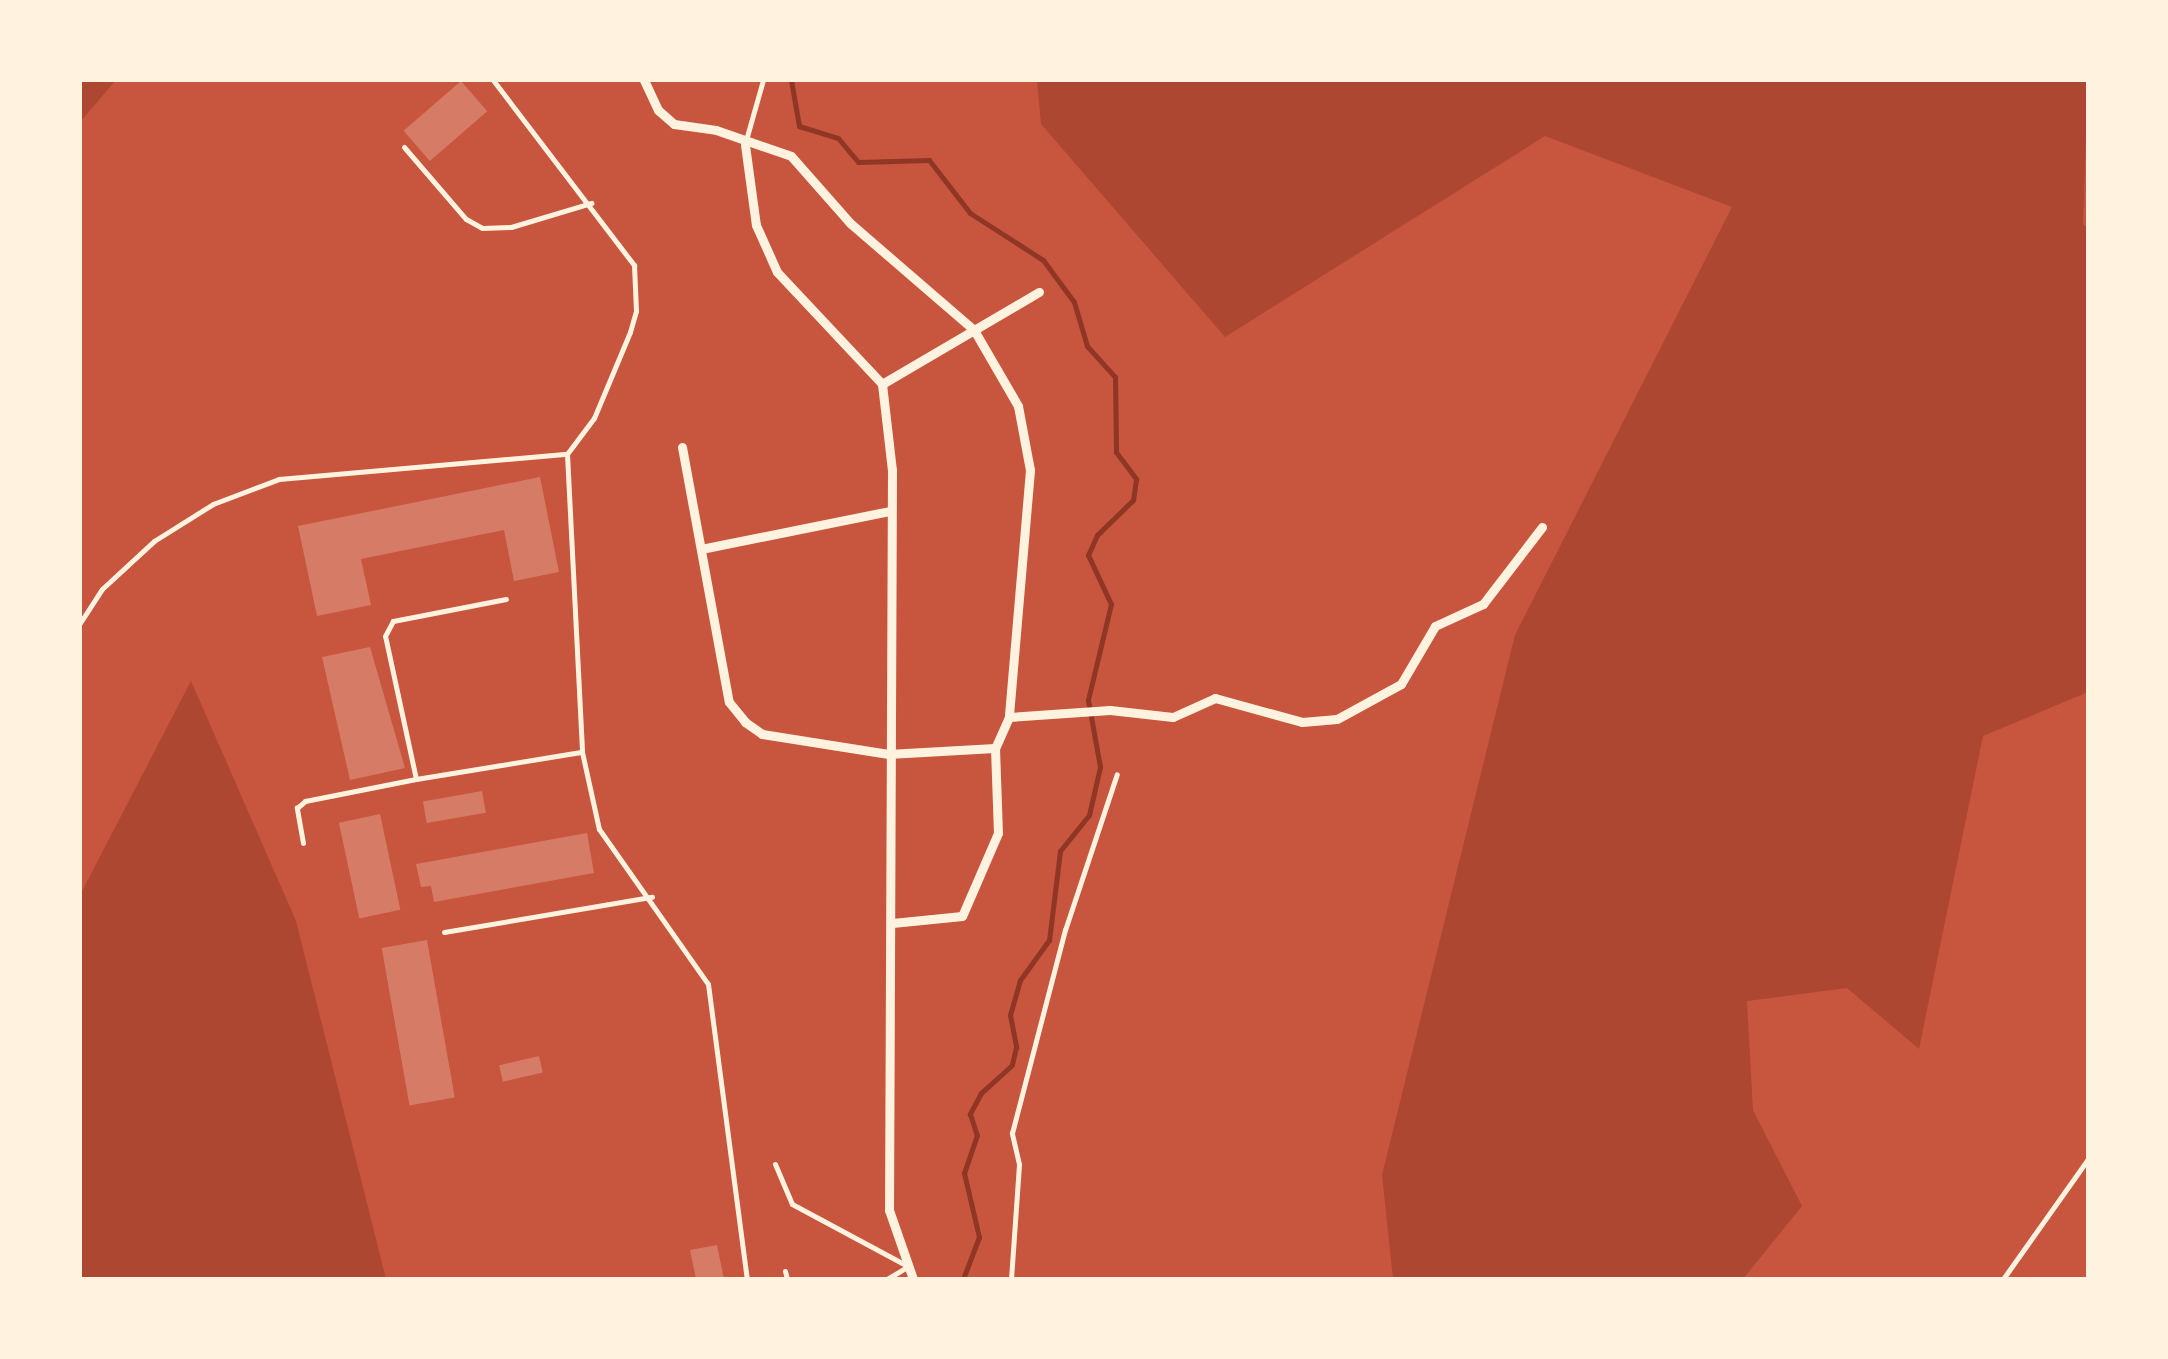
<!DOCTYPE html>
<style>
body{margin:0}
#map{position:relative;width:2168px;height:1359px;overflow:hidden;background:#c8553d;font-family:"Space Grotesk",sans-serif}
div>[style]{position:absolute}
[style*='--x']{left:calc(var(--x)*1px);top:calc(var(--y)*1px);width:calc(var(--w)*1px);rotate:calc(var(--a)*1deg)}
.green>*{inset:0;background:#ae4732}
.stream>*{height:5px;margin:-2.5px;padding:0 2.5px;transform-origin:2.5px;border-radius:2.5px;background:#8f3625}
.building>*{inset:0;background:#d67c66;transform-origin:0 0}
.service>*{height:5px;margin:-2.5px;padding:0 2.5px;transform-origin:2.5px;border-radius:2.5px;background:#fff3e0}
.minor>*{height:9px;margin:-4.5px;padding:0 4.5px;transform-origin:4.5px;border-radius:4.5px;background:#fff3e0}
span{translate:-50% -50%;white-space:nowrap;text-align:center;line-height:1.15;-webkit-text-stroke:8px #fff3e0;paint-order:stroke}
.frame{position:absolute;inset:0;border:82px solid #fff3e0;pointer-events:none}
</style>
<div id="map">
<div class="green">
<div style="clip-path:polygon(80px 80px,116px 80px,80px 122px)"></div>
<div style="clip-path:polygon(1037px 80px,2088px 80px,2083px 224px,2088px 229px,2088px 692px,1983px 736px,1919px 1049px,1847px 988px,1747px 1001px,1753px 1110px,1802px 1206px,1743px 1279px,1393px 1279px,1382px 1175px,1515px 635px,1732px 207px,1545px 136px,1225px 337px,1041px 124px)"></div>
<div style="clip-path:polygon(191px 681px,296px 921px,386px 1279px,80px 1279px,80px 895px)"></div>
</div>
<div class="stream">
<div style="--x:791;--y:80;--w:47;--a:80.1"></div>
<div style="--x:799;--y:126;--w:41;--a:17.1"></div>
<div style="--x:838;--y:138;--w:31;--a:50"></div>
<div style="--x:858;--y:162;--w:71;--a:-1.6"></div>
<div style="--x:929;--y:160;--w:67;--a:52.3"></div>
<div style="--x:970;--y:213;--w:87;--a:32.8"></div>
<div style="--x:1043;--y:260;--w:52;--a:53.6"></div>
<div style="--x:1074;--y:302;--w:46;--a:73.5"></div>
<div style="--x:1087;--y:346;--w:42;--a:47.9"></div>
<div style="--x:1115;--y:377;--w:75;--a:89.2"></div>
<div style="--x:1116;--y:452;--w:34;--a:53"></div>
<div style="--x:1136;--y:479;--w:21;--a:98"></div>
<div style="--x:1133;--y:500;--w:50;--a:135.8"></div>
<div style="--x:1097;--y:535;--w:22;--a:114"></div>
<div style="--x:1088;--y:555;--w:54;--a:64.9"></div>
<div style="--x:1111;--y:604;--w:99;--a:103.5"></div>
<div style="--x:1088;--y:700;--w:68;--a:79.8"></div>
<div style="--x:1100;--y:767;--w:49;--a:102.9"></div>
<div style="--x:1089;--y:815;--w:46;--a:128.9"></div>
<div style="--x:1060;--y:851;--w:90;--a:97"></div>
<div style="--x:1049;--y:940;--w:49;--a:125.9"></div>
<div style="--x:1020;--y:980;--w:36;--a:106"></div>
<div style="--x:1010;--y:1015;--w:33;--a:79"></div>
<div style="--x:1016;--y:1047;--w:18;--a:103"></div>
<div style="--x:1012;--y:1065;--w:42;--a:137.9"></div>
<div style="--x:981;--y:1093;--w:24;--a:118"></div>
<div style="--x:970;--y:1114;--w:22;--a:72"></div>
<div style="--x:977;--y:1135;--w:40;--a:108.9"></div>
<div style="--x:964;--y:1173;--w:66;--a:76.8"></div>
<div style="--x:979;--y:1237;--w:45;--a:110.9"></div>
</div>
<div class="building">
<div style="left:461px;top:81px;width:40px;height:76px;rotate:49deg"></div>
<div style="clip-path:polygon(540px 477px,559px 572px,514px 581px,504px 530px,361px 559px,371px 605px,317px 616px,298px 526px)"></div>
<div style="clip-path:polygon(370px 647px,405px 768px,350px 780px,322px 657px)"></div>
<div style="left:482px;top:791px;width:22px;height:60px;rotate:80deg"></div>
<div style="left:380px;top:814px;width:98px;height:42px;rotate:78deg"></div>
<div style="clip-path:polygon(587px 833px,594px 873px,434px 902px,431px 886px,421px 887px,416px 864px)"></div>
<div style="left:427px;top:940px;width:160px;height:46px;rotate:80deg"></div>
<div style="left:539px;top:1056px;width:17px;height:41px;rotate:77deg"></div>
<div style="clip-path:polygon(717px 1245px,724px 1279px,696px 1279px,690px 1250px)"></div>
</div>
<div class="service">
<div style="--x:493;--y:80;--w:233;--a:52.7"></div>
<div style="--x:634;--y:265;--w:46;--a:87.5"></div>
<div style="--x:636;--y:311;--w:22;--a:106"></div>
<div style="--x:630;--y:332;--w:93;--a:112.7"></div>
<div style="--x:594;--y:418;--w:45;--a:126.9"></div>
<div style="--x:567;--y:454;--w:298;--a:87.1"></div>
<div style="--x:582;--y:752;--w:79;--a:77.6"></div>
<div style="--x:599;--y:829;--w:189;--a:54.9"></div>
<div style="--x:708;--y:984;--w:298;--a:82.5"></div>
<div style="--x:746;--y:140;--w:62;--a:-74.2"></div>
<div style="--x:404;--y:147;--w:95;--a:49.3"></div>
<div style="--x:466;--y:219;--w:18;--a:29"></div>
<div style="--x:482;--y:228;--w:29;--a:-2"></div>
<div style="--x:511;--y:227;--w:84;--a:-16.7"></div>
<div style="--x:80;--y:623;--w:40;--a:-57.1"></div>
<div style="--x:102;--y:589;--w:71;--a:-42.7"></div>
<div style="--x:154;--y:541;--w:70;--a:-32.1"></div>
<div style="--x:213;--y:504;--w:71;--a:-20.7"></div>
<div style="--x:279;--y:479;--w:289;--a:-5"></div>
<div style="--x:416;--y:779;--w:167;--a:-9.3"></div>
<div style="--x:303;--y:843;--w:36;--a:-100"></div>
<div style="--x:297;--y:808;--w:11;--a:-41"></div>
<div style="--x:305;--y:801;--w:113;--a:-11.2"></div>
<div style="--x:416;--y:779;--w:146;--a:-102.2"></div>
<div style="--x:385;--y:636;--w:17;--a:-62"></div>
<div style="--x:393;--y:621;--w:115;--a:-11"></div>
<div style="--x:444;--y:932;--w:211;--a:-9.6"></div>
<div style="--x:775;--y:1164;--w:43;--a:67"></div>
<div style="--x:792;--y:1204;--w:129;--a:28.2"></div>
<div style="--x:785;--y:1271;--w:8;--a:76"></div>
<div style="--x:887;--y:1279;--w:26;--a:-31"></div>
<div style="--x:1011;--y:1279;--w:115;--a:-86"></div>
<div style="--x:1019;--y:1164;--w:32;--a:-103"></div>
<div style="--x:1012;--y:1133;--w:210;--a:-75.4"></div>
<div style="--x:1065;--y:930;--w:164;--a:-71.6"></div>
<div style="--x:2003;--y:1279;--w:147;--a:-54.7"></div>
</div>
<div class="minor">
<div style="--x:644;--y:80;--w:33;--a:65"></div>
<div style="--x:658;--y:110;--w:21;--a:41"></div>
<div style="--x:674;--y:124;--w:42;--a:8.1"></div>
<div style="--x:716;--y:130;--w:79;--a:19.1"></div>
<div style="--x:791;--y:156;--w:89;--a:48.6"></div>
<div style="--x:850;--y:223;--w:164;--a:40.8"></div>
<div style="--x:974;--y:330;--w:88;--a:59.9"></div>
<div style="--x:1018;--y:406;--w:65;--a:79.4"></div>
<div style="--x:1030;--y:470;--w:248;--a:94.9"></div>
<div style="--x:1009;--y:717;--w:34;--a:114"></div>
<div style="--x:995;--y:748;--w:85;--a:88"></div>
<div style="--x:998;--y:833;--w:90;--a:113.4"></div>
<div style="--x:962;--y:916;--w:70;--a:174.3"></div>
<div style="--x:745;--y:145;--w:81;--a:82.2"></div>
<div style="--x:756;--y:225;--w:51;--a:65.9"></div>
<div style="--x:777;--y:272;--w:154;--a:46.8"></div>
<div style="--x:882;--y:384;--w:87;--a:83.4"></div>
<div style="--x:892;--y:470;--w:740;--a:90.23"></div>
<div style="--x:889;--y:1210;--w:73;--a:70.8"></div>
<div style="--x:882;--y:384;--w:182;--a:-30.4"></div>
<div style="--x:682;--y:447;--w:259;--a:79.6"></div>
<div style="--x:729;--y:702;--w:26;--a:51"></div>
<div style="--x:745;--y:722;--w:21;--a:35"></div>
<div style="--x:762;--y:734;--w:128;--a:9"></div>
<div style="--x:888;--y:754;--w:107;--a:-3.2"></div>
<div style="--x:701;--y:549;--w:192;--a:-11.4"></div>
<div style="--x:1009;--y:717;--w:101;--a:-4"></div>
<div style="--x:1110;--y:710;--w:63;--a:6.3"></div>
<div style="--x:1173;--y:717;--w:46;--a:-24.3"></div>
<div style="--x:1215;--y:698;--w:90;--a:15.4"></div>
<div style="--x:1302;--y:722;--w:35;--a:-5"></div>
<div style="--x:1337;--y:719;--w:73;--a:-28.7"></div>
<div style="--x:1401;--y:684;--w:67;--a:-59.6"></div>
<div style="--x:1435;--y:626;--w:53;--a:-24.6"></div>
<div style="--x:1483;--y:604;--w:97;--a:-52.5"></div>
</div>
<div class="frame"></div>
</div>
